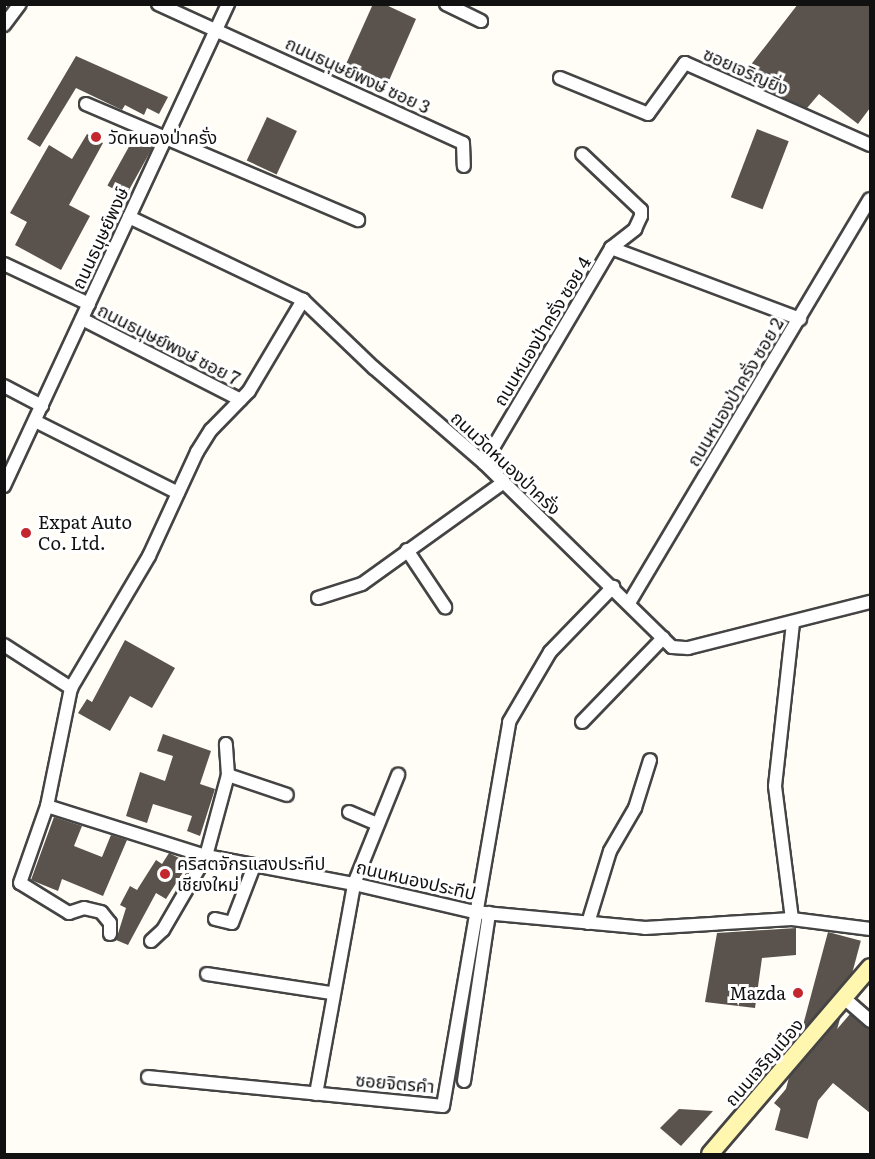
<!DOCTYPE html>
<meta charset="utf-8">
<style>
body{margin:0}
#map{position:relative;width:875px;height:1159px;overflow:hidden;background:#fffdf5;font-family:Literata,"Noto Sans Thai",serif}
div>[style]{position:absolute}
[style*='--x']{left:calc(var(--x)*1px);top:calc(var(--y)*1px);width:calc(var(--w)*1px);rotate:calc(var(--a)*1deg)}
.building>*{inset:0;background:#5a524d;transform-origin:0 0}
.roads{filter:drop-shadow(2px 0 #444) drop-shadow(-2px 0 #444) drop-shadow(0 2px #444) drop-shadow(0 -2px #444)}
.minor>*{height:12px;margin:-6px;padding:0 6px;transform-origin:6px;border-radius:6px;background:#fff}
.secondary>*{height:16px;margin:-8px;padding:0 8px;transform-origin:8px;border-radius:8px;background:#fff6b0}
.dots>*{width:16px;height:16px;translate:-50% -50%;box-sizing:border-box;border:3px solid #fff;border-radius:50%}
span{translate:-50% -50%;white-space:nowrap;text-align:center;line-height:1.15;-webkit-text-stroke:6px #fff;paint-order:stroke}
.street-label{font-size:18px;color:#111}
.poi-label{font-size:18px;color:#111}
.left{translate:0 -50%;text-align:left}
.right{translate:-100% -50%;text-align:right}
.frame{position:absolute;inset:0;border:6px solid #111;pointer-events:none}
</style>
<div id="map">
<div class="building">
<div style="clip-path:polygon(373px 4px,384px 4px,416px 19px,384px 92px,342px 73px)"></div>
<div style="clip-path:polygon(798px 4px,870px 4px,870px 108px,858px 124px,819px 94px,807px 108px,775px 94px,746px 71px)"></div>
<div style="clip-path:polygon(76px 56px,168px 97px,159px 114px,147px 108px,144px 115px,125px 105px,122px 110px,76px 88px,40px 147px,27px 139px)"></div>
<div style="left:267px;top:117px;width:33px;height:48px;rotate:25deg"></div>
<div style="left:757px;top:129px;width:34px;height:73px;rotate:21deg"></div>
<div style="clip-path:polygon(87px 134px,103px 143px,69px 205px,90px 216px,61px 270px,15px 245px,27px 222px,10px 213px,49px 145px,72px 159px)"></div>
<div style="left:136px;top:134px;width:21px;height:59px;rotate:29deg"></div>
<div style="clip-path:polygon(125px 640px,175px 668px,152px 708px,130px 696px,110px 731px,78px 713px,87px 699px,92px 702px)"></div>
<div style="clip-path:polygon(163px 734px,211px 751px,200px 784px,215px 789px,200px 836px,187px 831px,192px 816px,153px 804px,147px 823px,126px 816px,140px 772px,165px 781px,173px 756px,157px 751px)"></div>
<div style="clip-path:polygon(54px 817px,82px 826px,74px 846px,102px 857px,111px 835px,127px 840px,103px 896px,62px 879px,58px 891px,31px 880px)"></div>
<div style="clip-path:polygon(169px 853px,189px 863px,166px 899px,156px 893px,128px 945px,116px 940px,126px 908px,120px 905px,130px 886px,137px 890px,156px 860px,162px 864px)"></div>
<div style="clip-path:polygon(796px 928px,796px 955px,762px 958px,755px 1008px,705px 1002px,717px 933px)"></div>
<div style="left:828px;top:932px;width:34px;height:205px;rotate:15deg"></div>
<div style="clip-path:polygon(850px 1014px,870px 1029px,870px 1113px,833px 1083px,798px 1124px,774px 1103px)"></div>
<div style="clip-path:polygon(679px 1109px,713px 1111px,681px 1146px,660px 1128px)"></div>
</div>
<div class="roads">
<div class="minor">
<div style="--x:158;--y:4;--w:335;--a:24.5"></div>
<div style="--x:463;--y:143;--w:23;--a:88"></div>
<div style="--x:446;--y:4;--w:39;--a:26"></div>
<div style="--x:4;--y:25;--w:26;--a:-53"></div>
<div style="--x:560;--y:78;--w:95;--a:22.2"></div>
<div style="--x:648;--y:114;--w:63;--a:-54"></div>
<div style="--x:685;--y:63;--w:202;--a:23.9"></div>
<div style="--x:86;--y:104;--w:296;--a:23.1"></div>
<div style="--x:129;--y:217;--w:193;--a:25.5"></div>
<div style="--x:303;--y:300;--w:98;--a:43.8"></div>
<div style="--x:374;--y:368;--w:145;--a:40.8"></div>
<div style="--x:484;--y:463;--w:263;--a:44.4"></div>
<div style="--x:672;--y:647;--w:16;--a:4"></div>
<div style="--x:688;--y:648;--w:188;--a:-14.2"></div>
<div style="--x:611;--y:248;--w:202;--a:20.6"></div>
<div style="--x:4;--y:264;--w:94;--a:25.2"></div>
<div style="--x:82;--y:319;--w:178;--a:27"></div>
<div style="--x:4;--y:386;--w:43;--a:27.8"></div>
<div style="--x:35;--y:421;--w:160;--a:26.7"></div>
<div style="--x:484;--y:463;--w:250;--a:-59.4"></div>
<div style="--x:611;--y:248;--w:31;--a:-38"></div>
<div style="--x:635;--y:229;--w:14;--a:-65"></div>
<div style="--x:641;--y:216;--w:6;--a:-90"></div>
<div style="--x:641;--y:210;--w:81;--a:-136.5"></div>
<div style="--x:4;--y:486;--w:532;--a:-65.07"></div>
<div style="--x:407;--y:550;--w:69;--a:56.3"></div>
<div style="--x:318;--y:598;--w:46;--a:-17.7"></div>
<div style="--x:362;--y:584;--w:175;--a:-35.7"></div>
<div style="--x:629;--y:603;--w:470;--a:-59.2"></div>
<div style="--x:4;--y:645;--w:80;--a:32.7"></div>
<div style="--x:582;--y:722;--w:117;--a:-46"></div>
<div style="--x:228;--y:775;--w:62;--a:18.7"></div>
<div style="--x:47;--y:806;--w:167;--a:17.5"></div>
<div style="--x:206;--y:856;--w:151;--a:10.7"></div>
<div style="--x:354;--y:884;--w:123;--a:13.1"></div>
<div style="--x:474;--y:912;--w:172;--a:5.3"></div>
<div style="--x:645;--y:928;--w:147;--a:-3.5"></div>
<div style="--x:792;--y:919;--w:79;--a:7.3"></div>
<div style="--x:349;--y:812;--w:30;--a:23"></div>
<div style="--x:215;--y:919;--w:17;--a:13"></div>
<div style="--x:232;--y:923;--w:61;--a:-68.9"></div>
<div style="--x:792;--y:919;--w:134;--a:-97.3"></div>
<div style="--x:775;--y:786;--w:164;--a:-83.7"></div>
<div style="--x:588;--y:923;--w:75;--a:-73"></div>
<div style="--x:610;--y:851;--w:50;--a:-59.8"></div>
<div style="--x:635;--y:808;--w:50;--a:-72.6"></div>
<div style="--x:110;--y:934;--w:11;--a:-90"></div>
<div style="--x:110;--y:923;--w:14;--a:-129"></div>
<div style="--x:101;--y:912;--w:17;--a:-167"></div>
<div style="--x:84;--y:908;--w:16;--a:162"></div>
<div style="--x:69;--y:913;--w:57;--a:-148.5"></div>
<div style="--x:20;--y:883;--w:82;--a:-70.7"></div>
<div style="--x:47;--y:806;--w:120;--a:-78.5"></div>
<div style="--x:71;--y:688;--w:153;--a:-59.4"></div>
<div style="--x:149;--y:556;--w:115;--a:-65.2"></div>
<div style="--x:197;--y:452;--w:26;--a:-58"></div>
<div style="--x:211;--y:430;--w:54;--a:-45.7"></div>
<div style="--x:249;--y:391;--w:106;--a:-59.3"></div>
<div style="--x:151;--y:941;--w:16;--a:-43"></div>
<div style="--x:163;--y:930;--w:86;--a:-59.8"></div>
<div style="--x:206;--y:856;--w:84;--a:-74.8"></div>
<div style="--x:228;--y:775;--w:31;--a:-94"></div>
<div style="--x:207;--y:974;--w:125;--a:8.7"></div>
<div style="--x:844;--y:998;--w:35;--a:41"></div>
<div style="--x:148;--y:1077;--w:296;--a:5.6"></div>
<div style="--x:443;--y:1106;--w:390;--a:-80.2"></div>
<div style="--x:509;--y:722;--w:81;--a:-59.6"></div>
<div style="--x:550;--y:652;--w:91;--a:-45.9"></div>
<div style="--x:464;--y:1081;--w:170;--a:-81.5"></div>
<div style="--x:316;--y:1094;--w:213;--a:-79.7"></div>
<div style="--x:354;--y:884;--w:118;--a:-68"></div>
</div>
<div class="secondary">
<div style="--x:710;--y:1154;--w:246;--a:-49.4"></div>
</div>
</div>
<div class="dots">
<div style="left:96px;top:137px;background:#c4262e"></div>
<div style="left:26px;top:533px;background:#c4262e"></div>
<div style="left:165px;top:874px;background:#c4262e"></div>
<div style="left:798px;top:993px;background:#c4262e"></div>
</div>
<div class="street-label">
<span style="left:746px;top:71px;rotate:24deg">ซอยเจริญยิ่ง</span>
<span style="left:358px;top:75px;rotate:25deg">ถนนธนุษย์พงษ์ ซอย 3</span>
<span style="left:100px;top:238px;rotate:-65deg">ถนนธนุษย์พงษ์</span>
<span style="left:542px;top:331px;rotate:-59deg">ถนนหนองป่าครั่ง ซอย 4</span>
<span style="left:169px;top:344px;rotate:27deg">ถนนธนุษย์พงษ์ ซอย 7</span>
<span style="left:735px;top:392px;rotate:-59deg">ถนนหนองป่าครั่ง ซอย 2</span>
<span style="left:506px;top:463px;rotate:43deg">ถนนวัดหนองป่าครั่ง</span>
<span style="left:416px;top:880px;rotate:13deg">ถนนหนองประทีป</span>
<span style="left:764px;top:1062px;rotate:-49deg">ถนนเจริญเมือง</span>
<span style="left:395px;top:1083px;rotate:5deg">ซอยจิตรคำ</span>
</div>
<div class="poi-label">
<span class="left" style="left:108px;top:137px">วัดหนองป่าครั่ง</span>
<span class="left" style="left:38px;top:533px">Expat Auto<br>Co. Ltd.</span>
<span class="left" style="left:177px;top:874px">คริสตจักรแสงประทีป<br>เชียงใหม่</span>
<span class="right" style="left:786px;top:993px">Mazda</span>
</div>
<div class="frame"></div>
</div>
